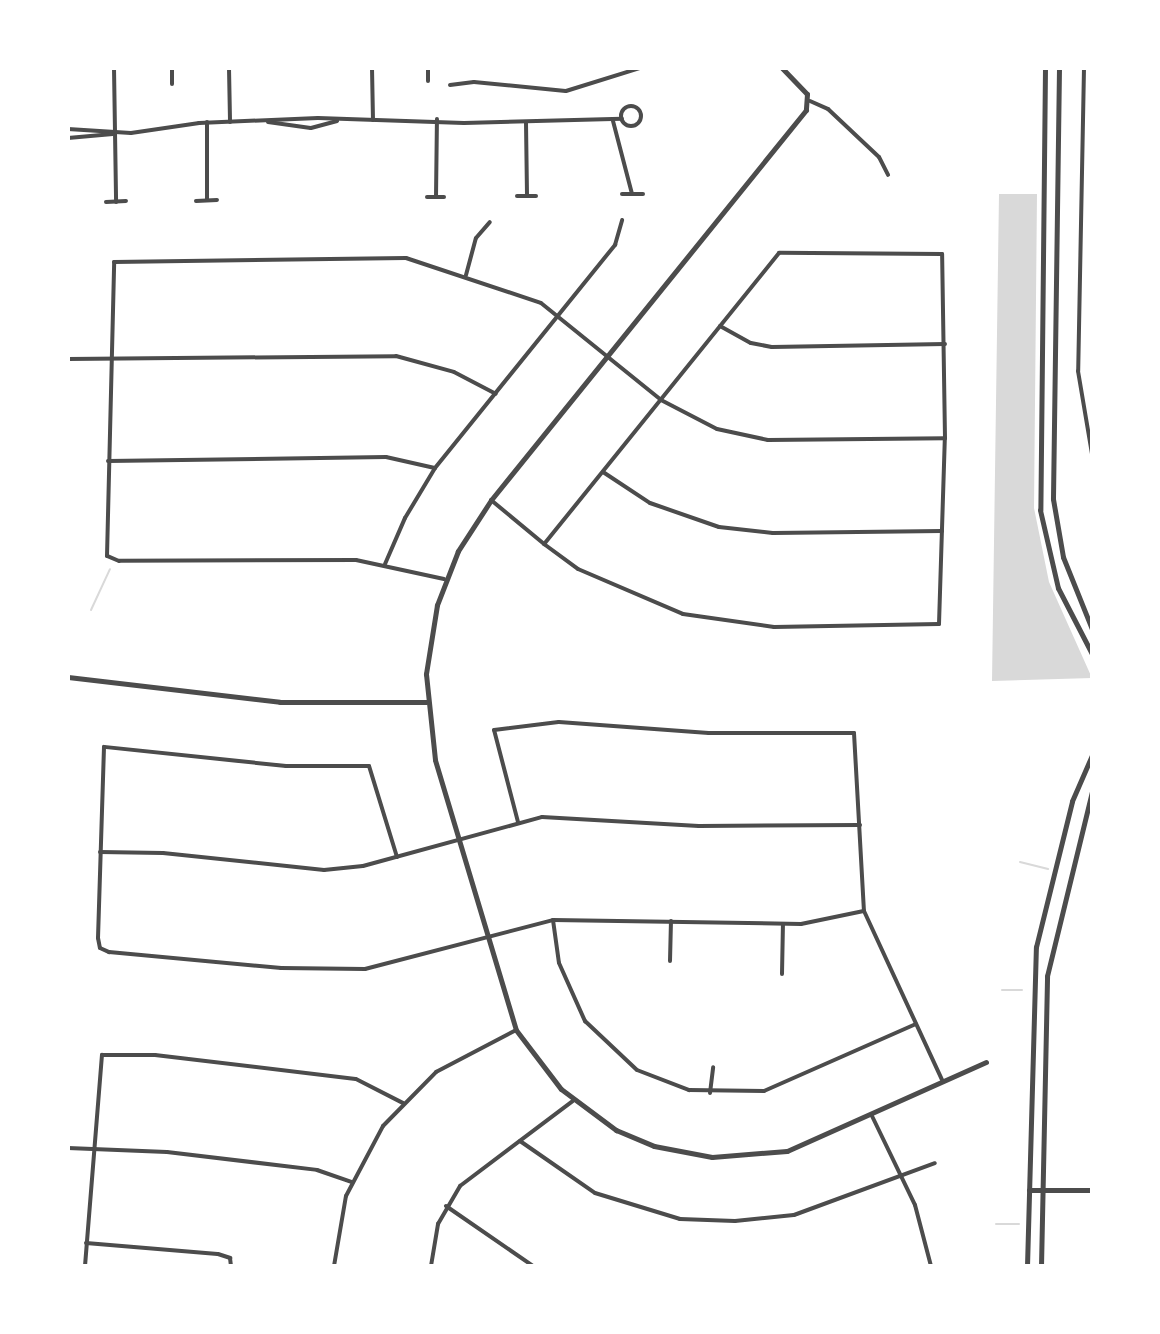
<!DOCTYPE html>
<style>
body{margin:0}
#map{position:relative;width:1160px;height:1334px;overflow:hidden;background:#fff;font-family:Inter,sans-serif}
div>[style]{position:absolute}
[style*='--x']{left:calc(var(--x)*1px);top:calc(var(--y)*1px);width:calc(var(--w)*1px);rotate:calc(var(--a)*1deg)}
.water>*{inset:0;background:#d9d9d9}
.stream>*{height:2px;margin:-1px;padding:0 1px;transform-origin:1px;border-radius:1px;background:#d9d9d9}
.minor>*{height:4px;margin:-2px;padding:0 2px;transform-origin:2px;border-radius:2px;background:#4c4c4c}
.minor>.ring{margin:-2px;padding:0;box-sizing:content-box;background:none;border:4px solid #4c4c4c;border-radius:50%}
.tertiary>*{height:5px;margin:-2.5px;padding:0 2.5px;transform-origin:2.5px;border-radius:2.5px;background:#4c4c4c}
span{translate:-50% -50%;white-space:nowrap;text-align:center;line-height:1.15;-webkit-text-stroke:6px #fff;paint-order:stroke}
.frame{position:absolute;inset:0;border:70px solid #fff;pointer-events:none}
</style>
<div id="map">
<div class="water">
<div style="clip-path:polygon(999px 194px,1037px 194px,1034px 508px,1049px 582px,1092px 678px,992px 681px)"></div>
</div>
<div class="stream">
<div style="--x:91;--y:610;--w:45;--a:-65.1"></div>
<div style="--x:1020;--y:862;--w:29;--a:14"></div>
<div style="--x:1002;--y:990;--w:20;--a:0"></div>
<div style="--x:996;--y:1224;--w:23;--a:0"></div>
</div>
<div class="minor">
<div style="--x:114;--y:68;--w:134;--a:89.1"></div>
<div style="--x:167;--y:68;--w:55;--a:0"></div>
<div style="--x:229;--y:68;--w:54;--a:88.9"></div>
<div style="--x:372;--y:68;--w:52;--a:88.9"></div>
<div style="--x:428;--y:68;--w:13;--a:90"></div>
<div style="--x:1084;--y:68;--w:303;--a:91.1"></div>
<div style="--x:1078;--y:371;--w:84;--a:80.4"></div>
<div style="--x:172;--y:84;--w:16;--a:-90"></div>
<div style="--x:450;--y:85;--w:24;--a:-7"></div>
<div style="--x:474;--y:82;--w:92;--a:5.6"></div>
<div style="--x:566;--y:91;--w:77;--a:-17.3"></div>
<div style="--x:810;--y:101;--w:20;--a:24"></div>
<div style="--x:828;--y:109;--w:70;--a:43.3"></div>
<div style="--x:879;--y:157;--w:20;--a:63"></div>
<div class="ring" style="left:621px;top:106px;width:16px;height:16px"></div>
<div style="--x:613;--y:121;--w:75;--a:75.4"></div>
<div style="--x:207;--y:122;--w:78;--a:90"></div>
<div style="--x:268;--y:122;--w:43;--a:7.9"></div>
<div style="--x:311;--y:128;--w:27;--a:-15"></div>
<div style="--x:526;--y:123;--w:73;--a:89.2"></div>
<div style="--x:68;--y:129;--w:63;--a:3.6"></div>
<div style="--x:131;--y:133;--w:69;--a:-8.4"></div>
<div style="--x:199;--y:123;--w:119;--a:-2.4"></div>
<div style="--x:318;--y:118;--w:146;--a:2"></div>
<div style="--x:464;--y:123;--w:158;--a:-1.5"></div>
<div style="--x:68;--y:138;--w:45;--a:-5.1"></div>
<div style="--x:622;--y:194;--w:21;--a:0"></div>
<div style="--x:517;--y:196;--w:19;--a:0"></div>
<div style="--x:427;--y:197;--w:17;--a:0"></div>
<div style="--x:436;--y:197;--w:78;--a:-89.3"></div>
<div style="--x:196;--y:201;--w:21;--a:-3"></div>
<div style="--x:106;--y:202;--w:20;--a:-3"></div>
<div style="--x:466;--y:275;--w:38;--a:-75"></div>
<div style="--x:476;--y:238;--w:21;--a:-49"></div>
<div style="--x:720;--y:326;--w:35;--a:29"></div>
<div style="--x:751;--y:343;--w:21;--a:11"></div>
<div style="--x:772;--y:347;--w:173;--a:-1"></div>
<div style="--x:68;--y:359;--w:328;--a:-0.5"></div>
<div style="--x:396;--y:356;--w:60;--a:15.4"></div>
<div style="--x:454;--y:372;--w:47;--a:27.6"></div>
<div style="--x:108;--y:461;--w:278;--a:-0.8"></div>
<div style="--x:386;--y:457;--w:50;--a:12.7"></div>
<div style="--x:603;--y:472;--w:56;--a:33.4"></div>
<div style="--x:650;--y:503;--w:73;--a:19.2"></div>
<div style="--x:719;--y:527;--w:54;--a:6.3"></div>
<div style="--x:773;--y:533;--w:169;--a:-0.7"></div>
<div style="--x:491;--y:500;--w:69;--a:39.7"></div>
<div style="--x:544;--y:544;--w:42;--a:36.3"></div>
<div style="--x:578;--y:569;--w:114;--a:23.2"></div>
<div style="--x:683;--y:614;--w:92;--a:8.1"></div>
<div style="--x:774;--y:627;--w:165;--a:-1"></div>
<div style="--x:939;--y:624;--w:186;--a:-88.2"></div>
<div style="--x:945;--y:438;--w:184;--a:-90.9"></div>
<div style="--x:942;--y:254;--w:163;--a:-179.6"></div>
<div style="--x:779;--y:253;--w:374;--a:128.9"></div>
<div style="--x:385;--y:564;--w:50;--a:-66.5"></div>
<div style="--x:405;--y:518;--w:58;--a:-59"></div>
<div style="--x:435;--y:468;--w:287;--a:-51.1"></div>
<div style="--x:615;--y:245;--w:26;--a:-74"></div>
<div style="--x:444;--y:579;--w:90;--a:-167.8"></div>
<div style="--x:356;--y:560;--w:237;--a:179.8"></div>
<div style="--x:119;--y:561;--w:13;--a:-157"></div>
<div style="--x:107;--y:556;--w:294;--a:-88.6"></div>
<div style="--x:114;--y:262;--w:292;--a:-0.8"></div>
<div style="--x:406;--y:258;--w:142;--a:18.4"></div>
<div style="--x:541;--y:303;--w:154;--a:38.9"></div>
<div style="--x:661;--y:400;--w:63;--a:27.4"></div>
<div style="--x:717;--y:429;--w:52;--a:12.2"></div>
<div style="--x:768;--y:440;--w:177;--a:-0.6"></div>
<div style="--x:518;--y:822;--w:95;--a:-104.6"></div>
<div style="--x:494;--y:730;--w:65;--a:-7"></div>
<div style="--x:559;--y:722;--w:150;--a:4.2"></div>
<div style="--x:709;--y:733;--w:145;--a:0"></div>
<div style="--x:854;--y:733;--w:178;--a:86.8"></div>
<div style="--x:864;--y:911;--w:188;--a:65.2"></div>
<div style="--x:100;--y:852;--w:63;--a:0.9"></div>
<div style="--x:163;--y:853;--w:162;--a:6"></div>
<div style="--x:324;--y:870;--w:39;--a:-6"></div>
<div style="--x:363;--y:866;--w:186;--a:-15.3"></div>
<div style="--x:542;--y:817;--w:157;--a:3.3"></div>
<div style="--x:699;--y:826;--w:161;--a:-0.4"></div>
<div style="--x:397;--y:857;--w:95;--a:-107.1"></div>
<div style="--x:369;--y:766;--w:83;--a:180"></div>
<div style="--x:286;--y:766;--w:183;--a:-174"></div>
<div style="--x:104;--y:747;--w:191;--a:91.8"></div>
<div style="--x:98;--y:938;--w:10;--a:79"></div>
<div style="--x:100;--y:948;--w:10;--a:24"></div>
<div style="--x:109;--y:952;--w:173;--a:5.3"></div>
<div style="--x:281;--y:968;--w:84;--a:0.7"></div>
<div style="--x:365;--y:969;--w:194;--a:-14.6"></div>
<div style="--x:553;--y:920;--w:248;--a:0.9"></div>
<div style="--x:801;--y:924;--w:64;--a:-11.7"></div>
<div style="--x:553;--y:920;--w:43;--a:82.1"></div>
<div style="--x:559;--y:963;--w:64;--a:65.9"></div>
<div style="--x:585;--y:1021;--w:71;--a:43.3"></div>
<div style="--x:637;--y:1070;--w:56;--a:21"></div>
<div style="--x:689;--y:1090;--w:75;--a:0.8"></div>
<div style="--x:764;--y:1091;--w:166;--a:-23.8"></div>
<div style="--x:670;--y:961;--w:40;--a:-88.6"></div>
<div style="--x:782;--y:974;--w:50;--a:-88.9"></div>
<div style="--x:710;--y:1093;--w:26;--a:-83"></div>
<div style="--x:872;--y:1116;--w:99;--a:64.2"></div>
<div style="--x:915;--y:1205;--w:63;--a:75.3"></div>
<div style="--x:520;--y:1141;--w:91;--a:34.7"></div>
<div style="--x:595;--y:1193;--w:89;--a:17"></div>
<div style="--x:680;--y:1219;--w:55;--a:2.1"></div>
<div style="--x:735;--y:1221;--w:59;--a:-5.8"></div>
<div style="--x:794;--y:1215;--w:150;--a:-20.2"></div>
<div style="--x:68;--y:1148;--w:99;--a:2.3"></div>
<div style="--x:167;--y:1152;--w:151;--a:6.8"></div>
<div style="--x:317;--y:1170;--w:37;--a:19"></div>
<div style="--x:446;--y:1206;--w:106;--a:34.6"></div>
<div style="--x:86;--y:1243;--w:132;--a:4.8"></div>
<div style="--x:218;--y:1254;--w:13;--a:18"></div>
<div style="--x:230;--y:1258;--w:8;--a:83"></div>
<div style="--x:85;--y:1266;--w:212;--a:-85.4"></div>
<div style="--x:102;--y:1055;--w:53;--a:0"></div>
<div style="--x:155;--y:1055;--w:202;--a:6.8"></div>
<div style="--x:356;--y:1079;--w:53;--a:27.1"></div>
<div style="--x:334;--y:1266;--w:71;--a:-80.3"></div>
<div style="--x:346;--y:1196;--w:79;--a:-62.1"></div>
<div style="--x:383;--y:1126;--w:76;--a:-45.5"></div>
<div style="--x:436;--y:1072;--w:90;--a:-27.7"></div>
<div style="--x:431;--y:1266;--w:43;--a:-80.5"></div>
<div style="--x:438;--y:1224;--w:44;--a:-59.9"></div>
<div style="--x:460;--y:1186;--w:141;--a:-37"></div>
</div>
<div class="tertiary">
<div style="--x:782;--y:68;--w:36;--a:46"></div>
<div style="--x:807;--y:94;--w:16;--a:94"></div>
<div style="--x:806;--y:110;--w:501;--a:128.93"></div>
<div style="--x:491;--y:500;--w:61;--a:122.9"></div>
<div style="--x:458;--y:551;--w:58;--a:111.3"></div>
<div style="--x:437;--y:605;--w:70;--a:99.1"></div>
<div style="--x:426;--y:674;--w:86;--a:84"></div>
<div style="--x:435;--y:760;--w:282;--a:73.3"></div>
<div style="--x:516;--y:1030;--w:74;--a:52.7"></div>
<div style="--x:561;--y:1089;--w:69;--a:36.7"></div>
<div style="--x:616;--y:1130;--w:41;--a:22.8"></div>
<div style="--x:654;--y:1146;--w:59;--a:10.7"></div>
<div style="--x:712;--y:1157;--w:75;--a:-4.6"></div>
<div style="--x:787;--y:1151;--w:218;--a:-24.1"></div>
<div style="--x:1045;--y:68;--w:442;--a:90.6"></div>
<div style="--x:1040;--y:510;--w:80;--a:77"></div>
<div style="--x:1058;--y:588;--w:74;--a:62.7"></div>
<div style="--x:1059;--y:68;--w:431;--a:90.8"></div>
<div style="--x:1053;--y:499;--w:59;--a:80.2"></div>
<div style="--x:1063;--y:557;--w:78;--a:68.1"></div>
<div style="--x:68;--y:677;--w:213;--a:6.7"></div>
<div style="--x:280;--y:702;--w:146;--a:0"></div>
<div style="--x:1029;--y:1190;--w:63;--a:0"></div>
<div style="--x:1027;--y:1266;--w:319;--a:-88.4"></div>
<div style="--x:1036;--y:947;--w:150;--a:-76.1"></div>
<div style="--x:1072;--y:801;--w:50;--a:-66.5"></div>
<div style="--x:1041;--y:1266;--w:290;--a:-88.8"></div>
<div style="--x:1047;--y:976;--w:189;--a:-76.3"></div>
</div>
<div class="frame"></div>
</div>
